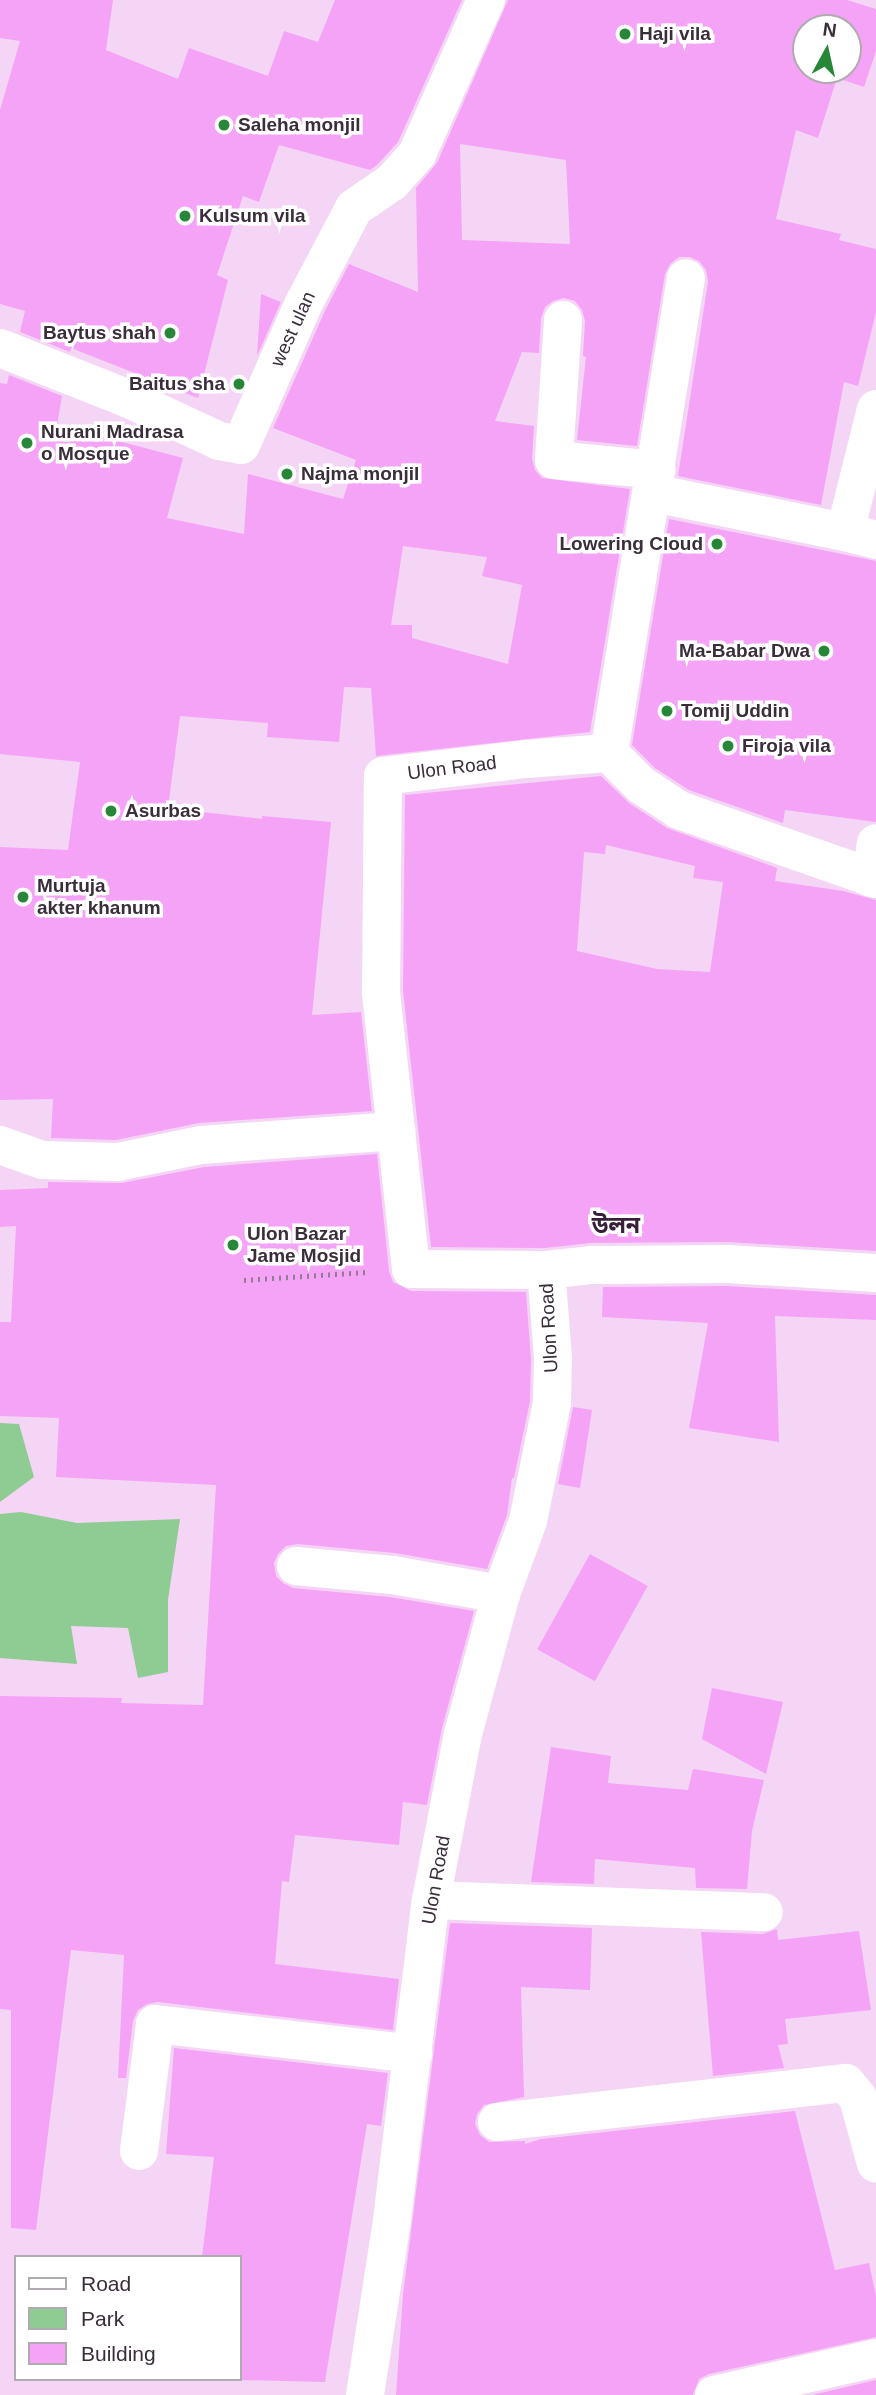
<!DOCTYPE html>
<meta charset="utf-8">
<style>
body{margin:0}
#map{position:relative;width:876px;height:2395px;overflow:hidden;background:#f5d5f5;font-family:Arial,"Noto Sans Bengali",sans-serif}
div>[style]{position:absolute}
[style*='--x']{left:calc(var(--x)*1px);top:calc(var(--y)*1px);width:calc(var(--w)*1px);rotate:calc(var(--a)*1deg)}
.green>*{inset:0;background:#8fcc93}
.building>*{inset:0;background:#f5a3f6;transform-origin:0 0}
.path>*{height:4.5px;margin-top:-2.25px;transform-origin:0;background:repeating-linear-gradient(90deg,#917c91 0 2px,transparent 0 7px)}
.minor>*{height:38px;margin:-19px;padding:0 19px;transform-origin:19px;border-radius:19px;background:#fff}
.dots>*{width:19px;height:19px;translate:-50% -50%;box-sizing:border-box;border:4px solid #fff;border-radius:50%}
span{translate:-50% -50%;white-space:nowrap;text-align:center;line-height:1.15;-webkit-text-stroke:7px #fff;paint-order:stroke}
.poi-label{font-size:19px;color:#3a2e3a;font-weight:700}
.left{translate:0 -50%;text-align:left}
.right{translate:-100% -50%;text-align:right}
.street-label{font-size:19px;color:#3a2e3a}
.quarter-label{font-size:23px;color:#382039;font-weight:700}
.legend{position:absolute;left:14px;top:2255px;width:228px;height:126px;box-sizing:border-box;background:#fff;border:2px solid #b0abb0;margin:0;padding:9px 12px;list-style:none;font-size:21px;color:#3a2e3a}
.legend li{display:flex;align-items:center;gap:14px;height:35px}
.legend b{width:35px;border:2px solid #b0abb0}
.north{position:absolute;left:792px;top:14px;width:70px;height:70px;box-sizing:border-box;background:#fff;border:2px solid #b0abb0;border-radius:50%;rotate:8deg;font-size:19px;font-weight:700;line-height:28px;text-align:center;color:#3a2e3a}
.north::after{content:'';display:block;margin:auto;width:24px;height:32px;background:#288639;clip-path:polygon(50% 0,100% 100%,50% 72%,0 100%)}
</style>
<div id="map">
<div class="green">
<div style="clip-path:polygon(0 1423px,19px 1424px,34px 1477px,0 1502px)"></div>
<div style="clip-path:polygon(21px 1512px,77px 1523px,180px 1519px,168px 1600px,168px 1672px,138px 1678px,128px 1628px,71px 1626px,77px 1664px,0 1658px,0 1514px)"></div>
</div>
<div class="building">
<div style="clip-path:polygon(0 0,113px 0,106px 50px,178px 79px,189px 48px,268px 76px,284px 31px,318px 42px,335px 0,462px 0,398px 142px,377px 165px,370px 170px,279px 145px,259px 202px,243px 196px,217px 275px,228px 280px,198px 398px,71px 348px,70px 352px,20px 332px,25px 311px,0 304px,0 110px,20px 41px,0 38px)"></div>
<div style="clip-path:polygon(evenodd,508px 0,847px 0,876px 9px,876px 51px,864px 87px,837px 78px,818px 138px,796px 130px,776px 219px,841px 234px,839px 240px,876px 249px,876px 312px,858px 386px,844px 382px,821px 505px,678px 476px,708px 282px,706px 270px,699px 261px,690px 257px,679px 257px,670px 264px,665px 274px,637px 446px,577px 440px,586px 357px,583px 356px,585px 321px,582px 310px,575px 301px,564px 298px,553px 301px,545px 307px,541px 318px,539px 353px,522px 352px,495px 421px,534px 426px,532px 459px,535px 470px,542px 478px,630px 489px,590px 732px,376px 756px,371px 688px,344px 687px,339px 742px,267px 737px,268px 723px,180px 716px,168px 808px,262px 819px,262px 816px,331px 822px,312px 1015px,361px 1012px,372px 1111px,199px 1123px,116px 1140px,51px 1138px,53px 1099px,0 1100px,0 847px,68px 850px,80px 762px,0 754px,0 383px,7px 384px,9px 375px,62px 396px,57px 425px,183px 458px,167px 518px,244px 534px,248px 474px,343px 499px,356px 460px,273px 428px,324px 313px,349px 264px,418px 292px,416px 188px,437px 163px,508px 0,806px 28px,848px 28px,848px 70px,806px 70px,806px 28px,508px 0,460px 144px,566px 160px,570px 244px,462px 240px,460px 144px,508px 0,403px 546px,487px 557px,482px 576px,522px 585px,508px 664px,412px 638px,412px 625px,391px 625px,403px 546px)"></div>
<div style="clip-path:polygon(261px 294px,281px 302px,257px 356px)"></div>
<div style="clip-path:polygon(669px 519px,876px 561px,876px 822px,785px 810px,783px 823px,689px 790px,655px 768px,632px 745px)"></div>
<div style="clip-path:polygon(evenodd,601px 776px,629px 803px,667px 828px,777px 868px,775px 881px,843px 891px,876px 900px,876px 1251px,728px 1242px,591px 1243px,545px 1248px,431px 1247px,403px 991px,405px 795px,601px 776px,606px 845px,695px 866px,693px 878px,723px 882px,710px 972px,657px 969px,577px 951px,584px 852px,605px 854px,606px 845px)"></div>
<div style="clip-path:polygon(377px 1154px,389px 1271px,393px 1282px,411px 1291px,526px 1292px,531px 1360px,530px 1401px,514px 1478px,512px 1478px,507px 1515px,487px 1569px,395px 1553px,298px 1544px,286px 1546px,278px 1554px,274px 1563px,276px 1576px,283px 1583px,293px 1588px,390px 1597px,474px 1611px,442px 1728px,427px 1805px,403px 1802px,399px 1845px,295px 1835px,289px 1882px,282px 1881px,275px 1964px,399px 1979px,393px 2030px,158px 2002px,147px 2004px,138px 2010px,133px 2021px,126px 2078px,118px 2078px,124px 1955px,71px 1950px,36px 2230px,11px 2228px,11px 2010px,0 2009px,0 1696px,122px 1698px,121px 1703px,203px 1705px,216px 1485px,56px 1477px,59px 1418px,0 1416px,0 1322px,11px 1322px,16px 1226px,0 1227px,0 1190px,48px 1188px,48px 1182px,122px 1183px,204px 1167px)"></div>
<div style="clip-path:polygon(727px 1286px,876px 1295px,876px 1320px,775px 1316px,779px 1442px,689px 1428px,708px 1323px,602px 1317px,603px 1287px)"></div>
<div style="clip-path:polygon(573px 1407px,592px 1410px,580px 1488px,558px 1484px)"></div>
<div style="left:590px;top:1554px;width:66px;height:109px;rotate:29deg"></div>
<div style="clip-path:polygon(712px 1688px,783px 1702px,766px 1774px,702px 1739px)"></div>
<div style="clip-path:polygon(551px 1747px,611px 1756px,608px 1783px,688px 1790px,693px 1769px,764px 1780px,752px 1831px,747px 1889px,696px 1888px,695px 1868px,595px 1859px,594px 1884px,531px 1882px)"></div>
<div style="clip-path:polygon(450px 1923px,592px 1928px,590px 1990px,521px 1987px,524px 2097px,484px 2105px,477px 2114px,475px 2124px,480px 2135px,489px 2142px,525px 2141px,525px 2144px,541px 2139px,795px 2111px,835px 2270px,869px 2263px,876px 2296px,876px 2337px,709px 2374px,699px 2379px,693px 2395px,396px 2395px,403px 2295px)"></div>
<div style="clip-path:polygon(777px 1929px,778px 1940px,859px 1931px,871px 2010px,785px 2019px,788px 2044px,778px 2045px,784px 2068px,713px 2076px,701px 1932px,763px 1934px)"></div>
<div style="clip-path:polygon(174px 2048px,388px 2073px,381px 2126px,367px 2124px,325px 2382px,240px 2380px,240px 2257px,202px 2257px,214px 2157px,166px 2154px)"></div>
<div style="clip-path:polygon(876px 2380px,876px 2395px,812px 2395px)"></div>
</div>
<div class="path">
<div style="--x:244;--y:1280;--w:124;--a:-3.7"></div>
</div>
<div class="minor">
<div style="--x:563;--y:320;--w:140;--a:93.7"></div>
<div style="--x:554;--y:460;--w:103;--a:5.5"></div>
<div style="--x:0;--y:348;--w:139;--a:21.6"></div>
<div style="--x:129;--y:399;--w:99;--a:25"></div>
<div style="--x:219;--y:441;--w:22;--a:10"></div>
<div style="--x:241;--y:445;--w:155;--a:-66.1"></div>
<div style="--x:304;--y:303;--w:107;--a:-62.2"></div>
<div style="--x:354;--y:208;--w:46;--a:-34.4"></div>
<div style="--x:392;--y:182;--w:38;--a:-48"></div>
<div style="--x:417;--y:154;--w:169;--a:-65.9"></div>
<div style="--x:876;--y:409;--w:127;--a:104.1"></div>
<div style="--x:845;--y:532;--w:32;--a:14"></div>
<div style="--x:653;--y:493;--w:196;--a:11.5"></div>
<div style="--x:609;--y:753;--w:481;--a:-80.8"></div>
<div style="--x:871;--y:878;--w:35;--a:-82"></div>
<div style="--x:0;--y:1145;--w:45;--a:19.7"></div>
<div style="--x:42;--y:1160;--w:76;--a:1.5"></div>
<div style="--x:118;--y:1162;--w:85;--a:-11.6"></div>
<div style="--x:201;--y:1145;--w:196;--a:-4.1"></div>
<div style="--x:546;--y:1270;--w:45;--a:-6.3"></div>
<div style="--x:591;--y:1265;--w:137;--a:-0.4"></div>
<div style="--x:728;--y:1264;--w:148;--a:3.5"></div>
<div style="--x:296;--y:1566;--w:97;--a:5.3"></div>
<div style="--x:393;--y:1575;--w:110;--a:10"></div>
<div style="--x:431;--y:1900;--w:333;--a:2.1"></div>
<div style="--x:497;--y:2122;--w:351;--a:-6.4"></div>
<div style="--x:846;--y:2083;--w:19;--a:51"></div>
<div style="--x:858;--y:2098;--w:68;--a:74.7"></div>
<div style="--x:139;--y:2151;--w:128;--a:-82.8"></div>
<div style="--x:155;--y:2024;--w:260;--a:6.6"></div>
<div style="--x:365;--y:2395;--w:177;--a:-81.2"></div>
<div style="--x:392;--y:2220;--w:322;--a:-83.1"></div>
<div style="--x:431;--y:1900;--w:169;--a:-79.1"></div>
<div style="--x:463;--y:1734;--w:145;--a:-74.8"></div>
<div style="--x:501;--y:1594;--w:78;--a:-69.7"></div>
<div style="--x:528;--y:1521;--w:120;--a:-78.5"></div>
<div style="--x:552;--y:1403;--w:45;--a:-88.7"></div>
<div style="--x:553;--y:1358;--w:88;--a:-94.5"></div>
<div style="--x:546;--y:1270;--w:135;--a:-179.6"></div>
<div style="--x:411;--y:1269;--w:279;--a:-96.2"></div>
<div style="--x:381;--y:992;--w:216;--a:-89.5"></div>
<div style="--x:383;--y:776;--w:144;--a:-6.8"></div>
<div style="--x:526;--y:759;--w:83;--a:-4.1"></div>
<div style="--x:609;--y:753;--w:45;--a:45"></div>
<div style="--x:641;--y:785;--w:45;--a:33.3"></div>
<div style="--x:679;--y:810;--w:209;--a:19.3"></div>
<div style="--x:714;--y:2395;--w:166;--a:-12.9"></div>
</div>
<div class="dots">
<div style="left:625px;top:34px;background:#288639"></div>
<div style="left:224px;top:125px;background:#288639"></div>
<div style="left:185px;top:216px;background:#288639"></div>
<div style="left:170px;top:333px;background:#288639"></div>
<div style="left:239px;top:384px;background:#288639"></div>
<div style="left:27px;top:443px;background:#288639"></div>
<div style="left:287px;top:474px;background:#288639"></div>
<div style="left:717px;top:544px;background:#288639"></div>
<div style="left:824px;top:651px;background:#288639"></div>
<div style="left:667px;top:711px;background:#288639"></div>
<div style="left:728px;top:746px;background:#288639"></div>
<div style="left:111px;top:811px;background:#288639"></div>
<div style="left:23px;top:897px;background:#288639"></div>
<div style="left:233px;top:1245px;background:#288639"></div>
</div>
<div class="poi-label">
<span class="left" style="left:639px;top:34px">Haji vila</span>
<span class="left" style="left:238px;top:125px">Saleha monjil</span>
<span class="left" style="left:199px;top:216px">Kulsum vila</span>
<span class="right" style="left:156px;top:333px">Baytus shah</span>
<span class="right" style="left:225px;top:384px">Baitus sha</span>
<span class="left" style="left:41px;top:443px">Nurani Madrasa<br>o Mosque</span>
<span class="left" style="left:301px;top:474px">Najma monjil</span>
<span class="right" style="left:703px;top:544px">Lowering Cloud</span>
<span class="right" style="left:810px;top:651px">Ma-Babar Dwa</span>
<span class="left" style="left:681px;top:711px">Tomij Uddin</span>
<span class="left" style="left:742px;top:746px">Firoja vila</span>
<span class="left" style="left:125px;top:811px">Asurbas</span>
<span class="left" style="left:37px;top:897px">Murtuja<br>akter khanum</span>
<span class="left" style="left:247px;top:1245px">Ulon Bazar<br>Jame Mosjid</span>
</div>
<div class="street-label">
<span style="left:293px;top:329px;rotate:-65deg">west ulan</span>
<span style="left:452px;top:768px;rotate:-7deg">Ulon Road</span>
<span style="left:549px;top:1328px;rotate:-93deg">Ulon Road</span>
<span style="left:436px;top:1880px;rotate:-80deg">Ulon Road</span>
</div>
<div class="quarter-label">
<span style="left:616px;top:1225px">উলন</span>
</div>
<ul class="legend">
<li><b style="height:9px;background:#fff"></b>Road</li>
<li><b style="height:19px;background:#8fcc93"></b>Park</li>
<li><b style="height:19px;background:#f5a3f6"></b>Building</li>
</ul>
<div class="north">N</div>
</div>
